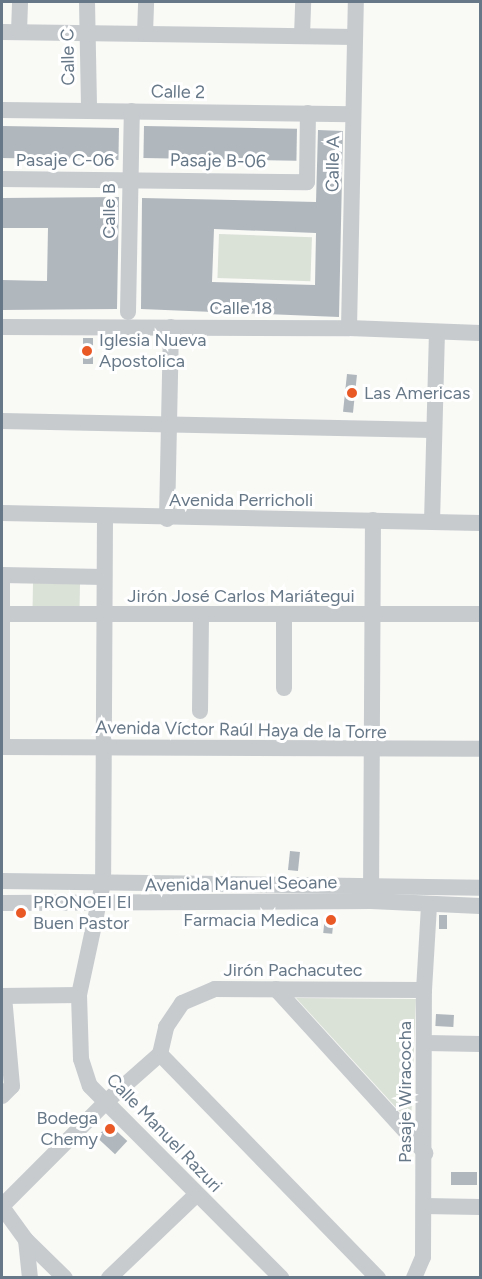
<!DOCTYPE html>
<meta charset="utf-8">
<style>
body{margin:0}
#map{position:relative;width:482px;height:1279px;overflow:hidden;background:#f9f9f6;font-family:Figtree,sans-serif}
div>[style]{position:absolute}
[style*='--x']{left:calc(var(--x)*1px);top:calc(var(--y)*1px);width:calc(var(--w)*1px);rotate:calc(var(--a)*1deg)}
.green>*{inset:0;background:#dae1d7;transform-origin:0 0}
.building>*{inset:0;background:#b0b7bd;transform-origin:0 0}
.minor>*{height:16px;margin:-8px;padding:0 8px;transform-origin:8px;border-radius:8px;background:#c7cbce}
.dots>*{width:16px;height:16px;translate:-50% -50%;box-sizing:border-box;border:3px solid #fff;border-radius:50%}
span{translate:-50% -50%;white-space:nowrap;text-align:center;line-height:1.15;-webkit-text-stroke:6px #fff;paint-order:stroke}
.street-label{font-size:18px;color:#677888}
.poi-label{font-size:18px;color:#677888}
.left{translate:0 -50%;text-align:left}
.right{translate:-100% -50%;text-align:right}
.frame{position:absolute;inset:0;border:3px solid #677888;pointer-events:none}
</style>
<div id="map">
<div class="green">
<div style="left:219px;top:234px;width:93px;height:44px;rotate:2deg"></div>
<div style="left:33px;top:583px;width:47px;height:25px;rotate:1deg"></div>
<div style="clip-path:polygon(296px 998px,416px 999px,411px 1124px)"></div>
</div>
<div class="building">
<div style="left:2px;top:126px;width:117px;height:32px;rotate:1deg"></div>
<div style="left:144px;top:126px;width:153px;height:32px;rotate:1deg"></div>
<div style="clip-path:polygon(evenodd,318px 130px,343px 131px,339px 317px,141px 309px,142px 198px,316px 202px,318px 130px,214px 229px,316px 233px,315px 285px,212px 282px,214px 229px)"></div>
<div style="clip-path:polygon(119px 197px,117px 309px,2px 310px,2px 280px,47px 281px,48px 228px,2px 228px,2px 198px)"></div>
<div style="left:83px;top:338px;width:10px;height:26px"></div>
<div style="left:347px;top:374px;width:10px;height:38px;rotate:6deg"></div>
<div style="left:290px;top:851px;width:10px;height:19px;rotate:6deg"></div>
<div style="left:439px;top:915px;width:8px;height:14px"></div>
<div style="left:325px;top:916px;width:9px;height:17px;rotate:6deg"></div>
<div style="left:436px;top:1014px;width:18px;height:12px;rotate:3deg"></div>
<div style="left:109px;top:1124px;width:25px;height:18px;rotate:43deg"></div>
<div style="left:451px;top:1172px;width:26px;height:13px"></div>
</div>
<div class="minor">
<div style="--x:87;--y:2;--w:109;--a:88.9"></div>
<div style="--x:2;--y:32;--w:353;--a:0.8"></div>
<div style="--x:19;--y:32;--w:30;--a:-88"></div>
<div style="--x:145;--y:34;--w:32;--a:-88"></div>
<div style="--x:302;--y:36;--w:34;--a:-88"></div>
<div style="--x:2;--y:110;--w:351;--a:0.7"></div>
<div style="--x:2;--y:179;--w:305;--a:0.6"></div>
<div style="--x:307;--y:182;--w:69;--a:-89.2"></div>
<div style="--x:128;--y:312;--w:201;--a:-88.9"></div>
<div style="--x:2;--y:327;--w:347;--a:0.2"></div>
<div style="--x:349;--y:328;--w:131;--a:2.2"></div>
<div style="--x:349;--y:328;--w:326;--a:-88.8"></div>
<div style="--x:2;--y:421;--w:431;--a:1.2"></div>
<div style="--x:2;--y:513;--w:478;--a:1.2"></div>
<div style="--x:105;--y:517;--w:366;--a:90.3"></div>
<div style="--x:103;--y:883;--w:115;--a:102.1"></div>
<div style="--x:79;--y:995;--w:64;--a:88.2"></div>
<div style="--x:81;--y:1059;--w:28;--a:72"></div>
<div style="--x:90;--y:1086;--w:271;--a:45.1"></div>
<div style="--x:167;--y:519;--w:192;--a:-88.8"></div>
<div style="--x:432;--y:522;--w:189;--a:-88.5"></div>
<div style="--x:2;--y:614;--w:478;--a:0"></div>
<div style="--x:284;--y:688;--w:72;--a:-90"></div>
<div style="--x:200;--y:711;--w:95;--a:-89.4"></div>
<div style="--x:2;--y:747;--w:478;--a:0.2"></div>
<div style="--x:2;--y:747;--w:172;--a:-90"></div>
<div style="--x:2;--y:575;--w:102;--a:1.1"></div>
<div style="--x:2;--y:881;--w:478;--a:0.8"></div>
<div style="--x:371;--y:898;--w:378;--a:-89.7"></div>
<div style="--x:2;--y:903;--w:369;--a:-0.3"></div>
<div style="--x:371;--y:901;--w:109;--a:2.6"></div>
<div style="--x:276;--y:989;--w:222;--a:47.7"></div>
<div style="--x:2;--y:996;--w:77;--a:-0.7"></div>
<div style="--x:426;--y:1043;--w:54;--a:1.1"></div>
<div style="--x:160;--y:1054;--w:313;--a:45.8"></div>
<div style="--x:2;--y:1096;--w:14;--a:-45"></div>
<div style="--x:12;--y:1086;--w:90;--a:-95.1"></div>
<div style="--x:2;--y:1206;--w:150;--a:-45"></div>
<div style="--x:108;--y:1100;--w:69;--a:-41.5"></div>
<div style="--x:160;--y:1054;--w:28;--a:-77"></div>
<div style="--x:166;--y:1027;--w:29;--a:-56"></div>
<div style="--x:182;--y:1003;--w:36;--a:-23"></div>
<div style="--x:215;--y:989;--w:209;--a:0.3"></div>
<div style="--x:424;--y:1206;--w:56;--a:1"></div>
<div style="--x:2;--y:1207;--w:41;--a:54"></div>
<div style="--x:26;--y:1240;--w:54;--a:44.3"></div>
<div style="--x:26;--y:1240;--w:38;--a:84"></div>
<div style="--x:109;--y:1278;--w:120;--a:-43.7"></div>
<div style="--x:414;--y:1278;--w:23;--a:-67"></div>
<div style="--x:423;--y:1257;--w:267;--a:-89.8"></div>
<div style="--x:424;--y:990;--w:85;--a:-86.6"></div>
</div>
<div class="dots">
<div style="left:87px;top:351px;background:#e95926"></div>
<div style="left:352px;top:393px;background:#e95926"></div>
<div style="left:21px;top:913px;background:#e95926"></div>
<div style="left:331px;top:920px;background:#e95926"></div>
<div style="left:110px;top:1129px;background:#e95926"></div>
</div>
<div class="street-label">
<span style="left:68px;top:57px;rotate:-91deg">Calle C</span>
<span style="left:178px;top:92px;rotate:1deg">Calle 2</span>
<span style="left:65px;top:160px">Pasaje C-06</span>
<span style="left:218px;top:161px;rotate:1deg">Pasaje B-06</span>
<span style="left:333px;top:164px;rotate:-89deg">Calle A</span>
<span style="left:109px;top:211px;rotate:-90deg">Calle B</span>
<span style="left:241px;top:308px">Calle 18</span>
<span style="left:241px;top:500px">Avenida Perricholi</span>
<span style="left:241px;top:596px">Jirón José Carlos Mariátegui</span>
<span style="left:241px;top:730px;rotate:1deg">Avenida Víctor Raúl Haya de la Torre</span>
<span style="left:241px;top:884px;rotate:-1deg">Avenida Manuel Seoane</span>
<span style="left:293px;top:970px">Jirón Pachacutec</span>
<span style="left:405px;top:1092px;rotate:-90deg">Pasaje Wiracocha</span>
<span style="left:164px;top:1133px;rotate:46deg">Calle Manuel Razuri</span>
</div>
<div class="poi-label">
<span class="left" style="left:99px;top:351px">Iglesia Nueva<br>Apostolica</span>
<span class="left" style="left:364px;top:393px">Las Americas</span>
<span class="left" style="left:33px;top:913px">PRONOEI El<br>Buen Pastor</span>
<span class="right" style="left:319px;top:920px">Farmacia Medica</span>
<span class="right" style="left:98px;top:1129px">Bodega<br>Chemy</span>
</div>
<div class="frame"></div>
</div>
